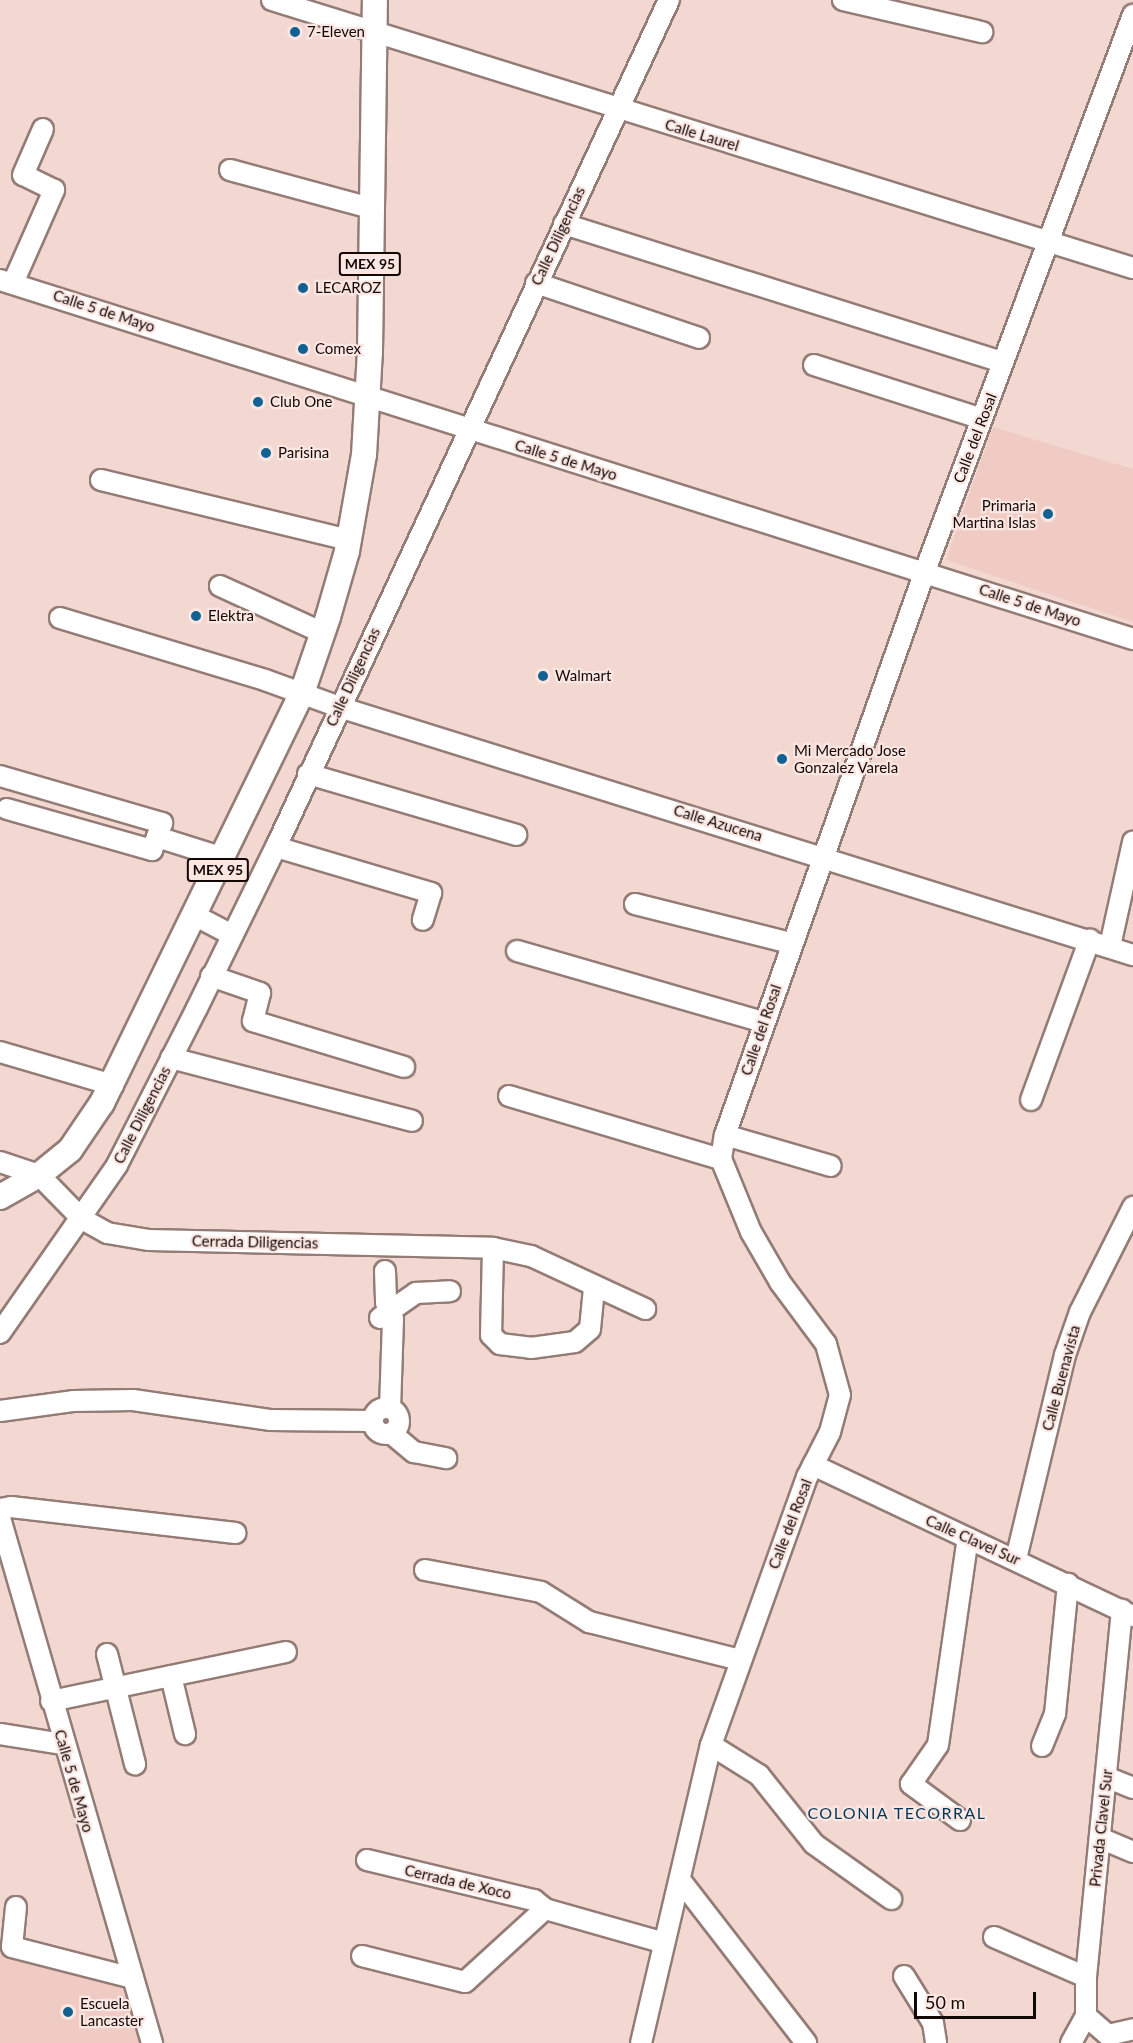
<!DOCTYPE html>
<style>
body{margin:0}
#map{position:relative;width:1133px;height:2043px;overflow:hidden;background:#f3d7d1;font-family:Lato,sans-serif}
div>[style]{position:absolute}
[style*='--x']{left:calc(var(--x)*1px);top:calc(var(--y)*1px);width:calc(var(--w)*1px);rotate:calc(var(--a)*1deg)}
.built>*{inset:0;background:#efcbc3}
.roads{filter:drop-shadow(2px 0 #947c76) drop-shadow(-2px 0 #947c76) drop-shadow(0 2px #947c76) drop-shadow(0 -2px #947c76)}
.minor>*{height:20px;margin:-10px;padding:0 10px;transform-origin:10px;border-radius:10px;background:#fff}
.minor>.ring{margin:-10px;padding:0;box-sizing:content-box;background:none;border:20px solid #fff;border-radius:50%}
.major>*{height:24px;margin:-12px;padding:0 12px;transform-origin:12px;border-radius:12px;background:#fff}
.dots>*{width:16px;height:16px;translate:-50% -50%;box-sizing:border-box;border:3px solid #fce6e1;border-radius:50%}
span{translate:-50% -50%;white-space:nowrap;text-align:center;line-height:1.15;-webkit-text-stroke:4.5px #fce6e1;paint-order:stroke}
.shield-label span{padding:2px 4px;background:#fce6e1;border:2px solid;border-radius:4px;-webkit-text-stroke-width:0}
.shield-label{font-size:14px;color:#120907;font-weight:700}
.poi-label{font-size:15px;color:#120907}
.left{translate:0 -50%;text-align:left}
.right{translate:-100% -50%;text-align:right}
.street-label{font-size:15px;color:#120907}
.neighbourhood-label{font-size:16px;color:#003658;letter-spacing:1.5px}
.scale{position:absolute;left:914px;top:1992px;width:122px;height:27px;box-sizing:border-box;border:3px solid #120907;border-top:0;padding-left:8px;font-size:18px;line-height:21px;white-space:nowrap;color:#120907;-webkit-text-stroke:4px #fce6e1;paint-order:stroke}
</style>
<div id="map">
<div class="built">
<div style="clip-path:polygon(993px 427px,1133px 469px,1133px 622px,946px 560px)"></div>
<div style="clip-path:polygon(0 1948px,127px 1981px,143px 2043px,0 2043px)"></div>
</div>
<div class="roads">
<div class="minor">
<div style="--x:272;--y:0;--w:902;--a:17.29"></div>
<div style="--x:843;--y:0;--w:143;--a:13"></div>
<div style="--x:230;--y:170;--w:146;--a:15.1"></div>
<div style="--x:564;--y:224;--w:460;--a:17.5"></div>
<div style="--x:0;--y:280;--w:1189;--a:17.58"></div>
<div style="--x:13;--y:283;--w:102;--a:-66.2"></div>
<div style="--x:54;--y:190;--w:34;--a:-154"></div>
<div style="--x:23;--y:175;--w:50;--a:-66.5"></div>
<div style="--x:536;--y:283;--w:172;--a:18.6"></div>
<div style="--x:814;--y:365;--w:176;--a:17.8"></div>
<div style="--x:101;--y:480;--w:255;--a:13.6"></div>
<div style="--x:220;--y:586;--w:113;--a:24.5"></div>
<div style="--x:60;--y:618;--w:214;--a:16.8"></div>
<div style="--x:265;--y:680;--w:79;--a:20"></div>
<div style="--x:339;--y:707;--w:832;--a:17.35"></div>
<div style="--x:308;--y:774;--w:217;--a:16.3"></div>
<div style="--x:0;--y:776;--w:169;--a:16.2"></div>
<div style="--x:162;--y:823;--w:15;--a:110"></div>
<div style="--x:157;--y:837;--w:70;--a:17.4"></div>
<div style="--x:7;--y:809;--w:151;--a:15.8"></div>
<div style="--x:152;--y:850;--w:14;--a:-69"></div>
<div style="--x:276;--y:847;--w:162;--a:16.5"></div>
<div style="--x:431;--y:893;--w:28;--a:107"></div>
<div style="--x:635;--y:904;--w:160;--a:14.1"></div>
<div style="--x:196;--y:916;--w:41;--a:27.8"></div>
<div style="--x:1110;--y:946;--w:107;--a:-77.5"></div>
<div style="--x:517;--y:951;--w:256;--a:16.1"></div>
<div style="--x:211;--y:976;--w:52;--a:19.1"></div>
<div style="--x:260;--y:993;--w:29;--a:104"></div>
<div style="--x:253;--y:1021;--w:158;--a:16.9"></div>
<div style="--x:0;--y:1052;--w:118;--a:16.3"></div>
<div style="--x:171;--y:1058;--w:249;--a:14.6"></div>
<div style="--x:509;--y:1096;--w:221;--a:16.6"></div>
<div style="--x:1031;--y:1100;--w:171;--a:-69.9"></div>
<div style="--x:725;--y:1135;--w:110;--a:16.3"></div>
<div style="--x:0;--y:1162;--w:41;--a:18.4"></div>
<div style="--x:39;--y:1175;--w:62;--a:45.7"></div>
<div style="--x:82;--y:1219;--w:29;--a:29"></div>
<div style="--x:107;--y:1233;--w:43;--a:9.5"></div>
<div style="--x:149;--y:1240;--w:344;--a:1.3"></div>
<div style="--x:493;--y:1248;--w:39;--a:12"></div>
<div style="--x:531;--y:1256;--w:126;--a:24.9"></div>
<div style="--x:493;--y:1248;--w:87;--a:91.3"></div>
<div style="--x:491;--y:1335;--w:13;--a:45"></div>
<div style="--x:500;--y:1344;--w:31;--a:7"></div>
<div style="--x:531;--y:1348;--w:44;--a:-7.8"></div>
<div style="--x:575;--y:1342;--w:20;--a:-41"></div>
<div style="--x:590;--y:1329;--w:41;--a:-84.4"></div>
<div style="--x:385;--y:1271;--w:32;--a:88"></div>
<div style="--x:386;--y:1303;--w:17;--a:66"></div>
<div style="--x:393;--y:1319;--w:89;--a:91.9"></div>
<div style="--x:380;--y:1318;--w:44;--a:-34.8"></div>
<div style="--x:416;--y:1293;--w:34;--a:-3"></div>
<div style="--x:0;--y:1333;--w:205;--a:-55.1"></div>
<div style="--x:117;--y:1165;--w:176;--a:-63"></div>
<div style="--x:197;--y:1008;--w:179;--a:-63.9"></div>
<div style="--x:276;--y:847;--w:934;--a:-65.11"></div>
<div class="ring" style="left:373px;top:1408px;width:6px;height:6px"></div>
<div style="--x:0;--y:1411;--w:75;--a:-7.7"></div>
<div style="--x:74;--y:1401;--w:59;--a:-1"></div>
<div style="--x:133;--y:1400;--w:138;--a:8.3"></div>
<div style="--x:270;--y:1420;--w:102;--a:0.6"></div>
<div style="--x:391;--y:1433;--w:30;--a:40"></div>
<div style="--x:414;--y:1452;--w:33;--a:11"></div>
<div style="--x:813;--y:1465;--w:354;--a:25.3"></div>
<div style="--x:0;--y:1509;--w:11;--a:-10"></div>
<div style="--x:11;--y:1507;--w:226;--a:6.6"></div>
<div style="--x:0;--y:1518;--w:547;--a:73.85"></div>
<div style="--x:1016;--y:1559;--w:210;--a:-76.5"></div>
<div style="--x:1065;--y:1355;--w:46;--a:-70.8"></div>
<div style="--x:1080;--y:1312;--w:118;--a:-63.2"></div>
<div style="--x:425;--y:1570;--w:118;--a:10.7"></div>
<div style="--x:541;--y:1592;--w:57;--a:32"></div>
<div style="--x:589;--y:1622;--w:156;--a:14.1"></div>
<div style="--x:107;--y:1654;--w:114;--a:75.7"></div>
<div style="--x:171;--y:1676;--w:60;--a:76.4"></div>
<div style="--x:51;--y:1701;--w:240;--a:-11.8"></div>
<div style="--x:0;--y:1734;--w:64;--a:9"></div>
<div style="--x:711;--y:1745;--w:57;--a:32"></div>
<div style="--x:759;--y:1775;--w:88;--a:51.4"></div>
<div style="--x:814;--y:1844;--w:95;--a:35.5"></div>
<div style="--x:1042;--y:1746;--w:35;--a:-68"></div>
<div style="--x:1055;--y:1714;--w:131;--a:-84.3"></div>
<div style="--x:1106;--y:1777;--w:29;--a:22"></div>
<div style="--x:960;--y:1820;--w:61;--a:-143.7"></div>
<div style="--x:911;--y:1784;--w:47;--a:-55.3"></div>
<div style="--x:938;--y:1745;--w:209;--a:-81.8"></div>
<div style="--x:1100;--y:1838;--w:36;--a:23"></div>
<div style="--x:367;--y:1860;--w:172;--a:13.5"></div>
<div style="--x:534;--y:1900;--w:14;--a:39"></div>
<div style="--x:545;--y:1909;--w:124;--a:15.9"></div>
<div style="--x:681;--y:1881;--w:205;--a:52.3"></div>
<div style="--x:16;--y:1907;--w:40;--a:95.7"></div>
<div style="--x:12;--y:1947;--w:125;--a:14.4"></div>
<div style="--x:994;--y:1937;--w:100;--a:23.5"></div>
<div style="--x:362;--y:1956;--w:106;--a:14.2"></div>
<div style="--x:465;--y:1982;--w:108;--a:-42.4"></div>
<div style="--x:904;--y:1976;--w:55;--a:58.3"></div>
<div style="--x:933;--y:2023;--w:20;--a:81"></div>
<div style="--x:1086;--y:2016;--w:29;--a:41"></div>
<div style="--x:1108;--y:2035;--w:26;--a:-13"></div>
<div style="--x:641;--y:2043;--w:306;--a:-76.8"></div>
<div style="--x:711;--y:1745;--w:285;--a:-70.3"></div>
<div style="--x:807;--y:1477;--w:51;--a:-62.9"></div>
<div style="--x:830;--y:1432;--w:38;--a:-75"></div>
<div style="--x:840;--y:1395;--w:53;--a:-105.4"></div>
<div style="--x:826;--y:1344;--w:77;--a:-126.6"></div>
<div style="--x:780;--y:1282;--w:58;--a:-120.1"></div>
<div style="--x:751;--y:1232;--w:79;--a:-112.3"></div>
<div style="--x:721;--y:1159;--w:24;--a:-81"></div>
<div style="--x:725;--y:1135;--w:598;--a:-70.47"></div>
<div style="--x:925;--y:571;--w:594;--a:-69.49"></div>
<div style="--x:1071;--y:2043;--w:31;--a:-61"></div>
<div style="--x:1086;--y:2016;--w:39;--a:-90"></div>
<div style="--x:1086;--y:1977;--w:369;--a:-84.4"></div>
</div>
<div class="major">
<div style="--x:0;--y:1197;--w:45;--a:-29.4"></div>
<div style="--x:39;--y:1175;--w:40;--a:-39"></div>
<div style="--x:70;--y:1150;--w:57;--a:-55.8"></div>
<div style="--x:102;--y:1103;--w:456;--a:-64"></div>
<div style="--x:302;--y:693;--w:80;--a:-71.1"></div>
<div style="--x:328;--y:617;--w:69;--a:-73.9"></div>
<div style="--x:347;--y:551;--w:97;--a:-80"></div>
<div style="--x:364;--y:455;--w:103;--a:-86.7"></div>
<div style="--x:370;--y:352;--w:352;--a:-89.2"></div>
</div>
</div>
<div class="dots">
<div style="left:295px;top:32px;background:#116193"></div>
<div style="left:303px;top:288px;background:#116193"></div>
<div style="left:303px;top:349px;background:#116193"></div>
<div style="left:258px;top:402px;background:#116193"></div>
<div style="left:266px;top:453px;background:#116193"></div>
<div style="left:1048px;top:514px;background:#116193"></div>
<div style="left:196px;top:616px;background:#116193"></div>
<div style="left:543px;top:676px;background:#116193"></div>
<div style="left:782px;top:759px;background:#116193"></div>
<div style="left:68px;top:2012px;background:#116193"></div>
</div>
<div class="shield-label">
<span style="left:370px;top:264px">MEX 95</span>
<span style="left:218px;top:870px">MEX 95</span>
</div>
<div class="poi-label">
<span class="left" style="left:307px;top:32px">7-Eleven</span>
<span class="left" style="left:315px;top:288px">LECAROZ</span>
<span class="left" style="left:315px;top:349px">Comex</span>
<span class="left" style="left:270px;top:402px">Club One</span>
<span class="left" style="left:278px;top:453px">Parisina</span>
<span class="right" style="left:1036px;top:514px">Primaria<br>Martina Islas</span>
<span class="left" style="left:208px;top:616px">Elektra</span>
<span class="left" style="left:555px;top:676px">Walmart</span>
<span class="left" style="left:794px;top:759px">Mi Mercado Jose<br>Gonzalez Varela</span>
<span class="left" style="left:80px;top:2012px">Escuela<br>Lancaster</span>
</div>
<div class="street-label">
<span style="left:702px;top:135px;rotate:17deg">Calle Laurel</span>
<span style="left:558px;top:236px;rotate:-65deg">Calle Diligencias</span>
<span style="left:104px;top:311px;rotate:18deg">Calle 5 de Mayo</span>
<span style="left:975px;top:438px;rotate:-69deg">Calle del Rosal</span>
<span style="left:566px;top:460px;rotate:17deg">Calle 5 de Mayo</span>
<span style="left:1030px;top:605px;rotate:18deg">Calle 5 de Mayo</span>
<span style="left:353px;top:677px;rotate:-65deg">Calle Diligencias</span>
<span style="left:718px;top:823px;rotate:17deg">Calle Azucena</span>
<span style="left:761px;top:1030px;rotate:-71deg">Calle del Rosal</span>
<span style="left:142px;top:1115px;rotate:-63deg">Calle Diligencias</span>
<span style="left:255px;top:1242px;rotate:1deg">Cerrada Diligencias</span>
<span style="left:1061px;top:1378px;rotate:-75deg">Calle Buenavista</span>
<span style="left:790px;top:1524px;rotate:-69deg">Calle del Rosal</span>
<span style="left:973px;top:1540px;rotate:24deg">Calle Clavel Sur</span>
<span style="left:74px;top:1781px;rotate:74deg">Calle 5 de Mayo</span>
<span style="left:1101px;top:1828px;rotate:-84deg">Privada Clavel Sur</span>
<span style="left:458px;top:1882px;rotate:13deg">Cerrada de Xoco</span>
</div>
<div class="neighbourhood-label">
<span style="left:897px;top:1813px">COLONIA TECORRAL</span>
</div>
<div class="scale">50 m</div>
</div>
